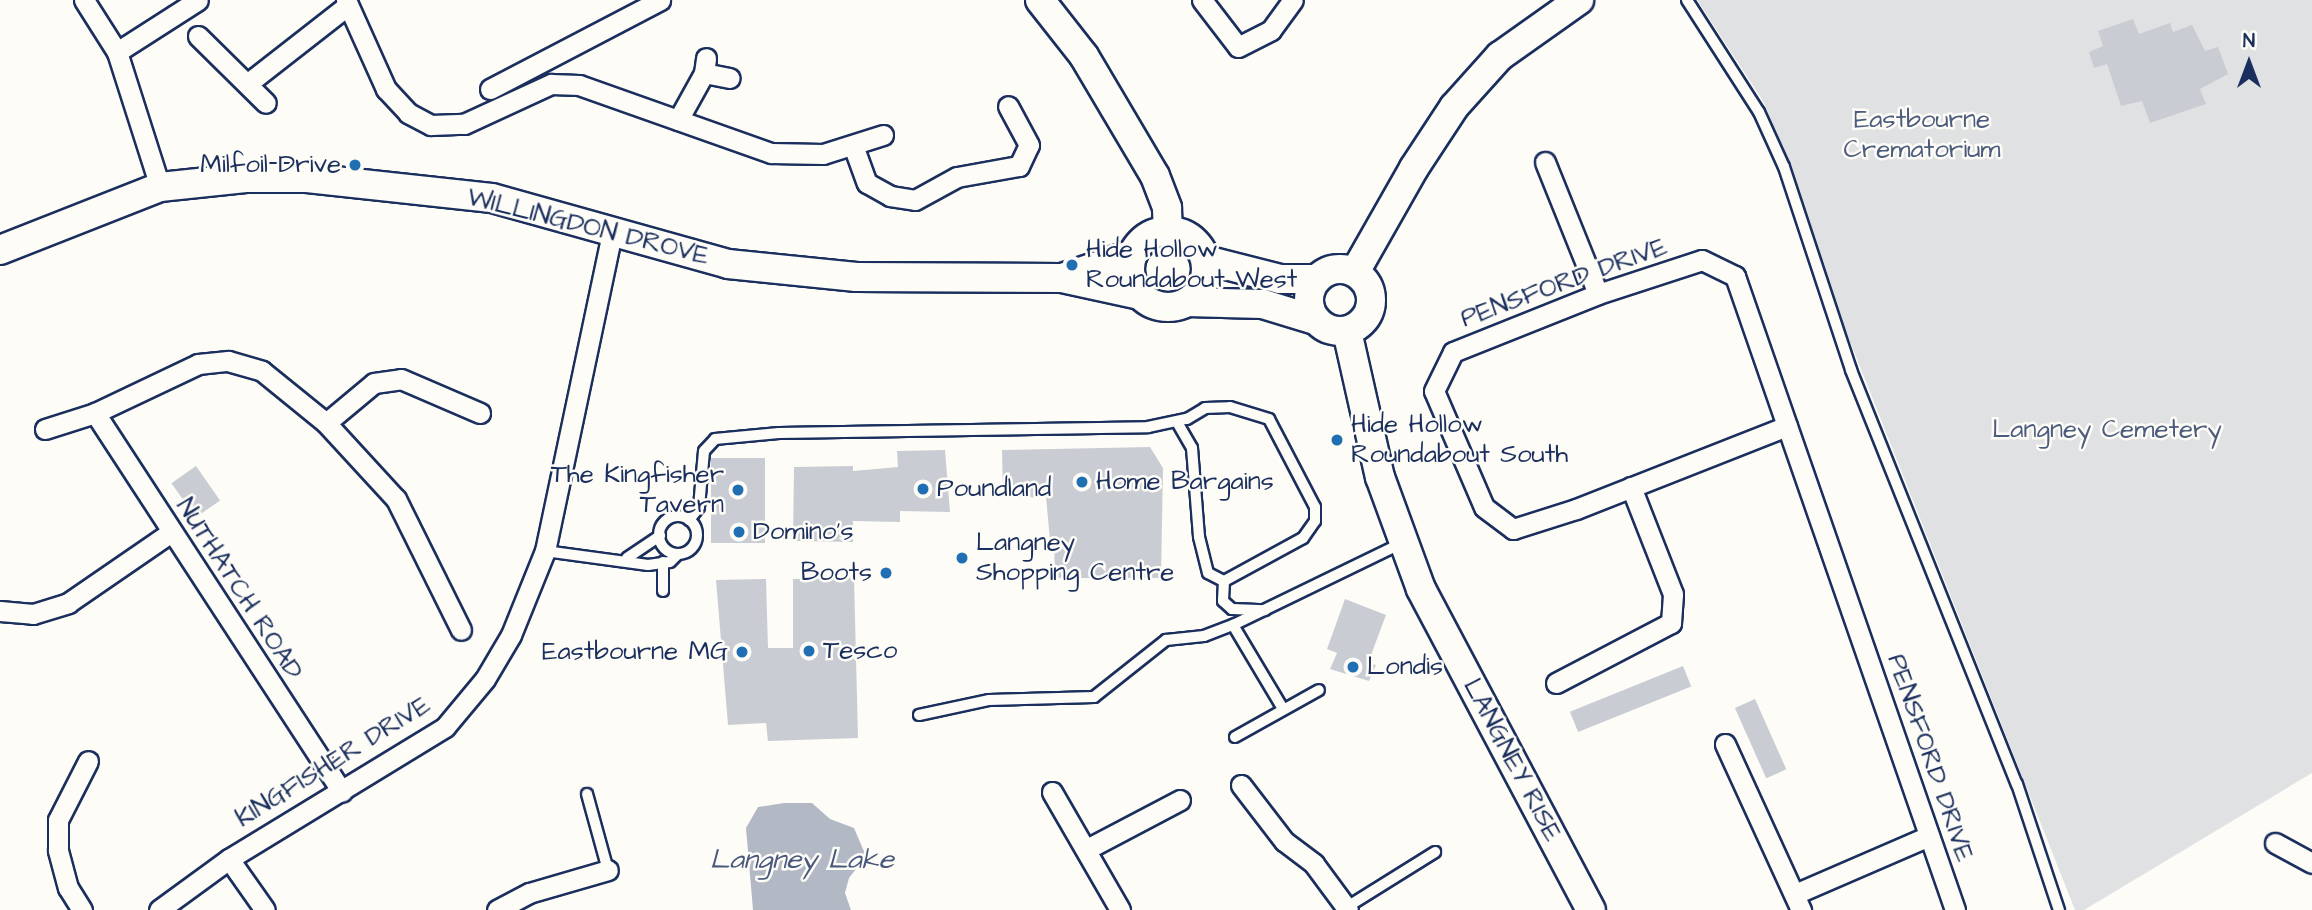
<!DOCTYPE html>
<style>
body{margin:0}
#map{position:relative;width:2312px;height:910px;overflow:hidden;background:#fdfcf7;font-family:"Architects Daughter",sans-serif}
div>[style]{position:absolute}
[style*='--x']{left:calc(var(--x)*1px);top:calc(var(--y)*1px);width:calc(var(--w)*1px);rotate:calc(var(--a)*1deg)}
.green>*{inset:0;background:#e0e1e3}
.water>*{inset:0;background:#b3b8c5}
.building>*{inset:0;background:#c9ccd3;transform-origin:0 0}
.roads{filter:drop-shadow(2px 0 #1b2f5e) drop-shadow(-2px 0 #1b2f5e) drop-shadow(0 2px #1b2f5e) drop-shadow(0 -2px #1b2f5e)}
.service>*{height:10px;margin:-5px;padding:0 5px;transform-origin:5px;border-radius:5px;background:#fdfcf7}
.service>.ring{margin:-5px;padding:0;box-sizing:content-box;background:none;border:10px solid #fdfcf7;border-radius:50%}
.minor>*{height:19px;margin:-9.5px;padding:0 9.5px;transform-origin:9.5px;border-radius:9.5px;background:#fdfcf7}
.secondary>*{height:28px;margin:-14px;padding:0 14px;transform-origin:14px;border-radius:14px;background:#fdfcf7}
.secondary>.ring{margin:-14px;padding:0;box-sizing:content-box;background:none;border:28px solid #fdfcf7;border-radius:50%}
.dots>*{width:19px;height:19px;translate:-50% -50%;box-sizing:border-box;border:4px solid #fdfcf7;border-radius:50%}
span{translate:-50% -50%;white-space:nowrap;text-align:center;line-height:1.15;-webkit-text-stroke:5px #fdfcf7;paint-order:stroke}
.park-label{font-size:26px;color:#4c5c7f}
.poi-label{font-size:26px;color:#1b2f5e}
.right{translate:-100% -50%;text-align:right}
.left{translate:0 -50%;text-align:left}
.street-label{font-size:26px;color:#1b2f5e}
.water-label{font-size:28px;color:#49587d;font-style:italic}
.north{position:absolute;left:2214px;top:28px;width:70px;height:70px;-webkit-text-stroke:5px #fdfcf7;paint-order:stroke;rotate:0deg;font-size:19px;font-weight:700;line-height:28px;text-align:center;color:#1b2f5e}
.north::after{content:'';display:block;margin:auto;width:24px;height:32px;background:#1b2f5e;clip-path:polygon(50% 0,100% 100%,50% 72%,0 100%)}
</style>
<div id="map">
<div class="green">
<div style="clip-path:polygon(1697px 0,2312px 0,2312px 773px,2084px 910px,2075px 910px,1836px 306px,1793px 170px,1763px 101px)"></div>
</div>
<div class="water">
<div style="clip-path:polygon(784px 803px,812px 803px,830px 819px,854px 828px,866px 856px,849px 878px,845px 893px,851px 910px,753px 910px,746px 828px,758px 807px)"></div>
</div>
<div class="building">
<div style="clip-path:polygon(2133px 19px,2139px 34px,2170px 23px,2173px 32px,2192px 25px,2205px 51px,2218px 47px,2228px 74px,2200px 89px,2206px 104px,2150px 123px,2142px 101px,2121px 106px,2107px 64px,2094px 68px,2089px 52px,2103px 46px,2098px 31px)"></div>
<div style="clip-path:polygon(1150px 447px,1163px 468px,1161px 578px,1055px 578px,1054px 540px,1050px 540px,1046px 497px,1003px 498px,1002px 450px)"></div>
<div style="clip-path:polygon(945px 450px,950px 512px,900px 511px,900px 522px,853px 521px,853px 542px,793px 541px,794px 467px,853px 466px,853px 471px,898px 467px,897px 451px)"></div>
<div style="left:711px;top:458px;width:54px;height:85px"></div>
<div style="left:196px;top:466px;width:42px;height:30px;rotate:55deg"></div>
<div style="clip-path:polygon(854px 578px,858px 738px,768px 741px,766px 723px,728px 725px,716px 580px,766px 579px,768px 648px,793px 648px,793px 579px)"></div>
<div style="clip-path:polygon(1345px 599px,1386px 615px,1368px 663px,1376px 665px,1369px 681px,1330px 669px,1337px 653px,1327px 649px)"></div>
<div style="left:1683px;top:666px;width:22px;height:122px;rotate:68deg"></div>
<div style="left:1755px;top:699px;width:77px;height:22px;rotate:66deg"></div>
</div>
<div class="roads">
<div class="service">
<div style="--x:1687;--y:0;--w:133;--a:57.3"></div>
<div style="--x:1759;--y:112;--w:60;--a:65.6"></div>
<div style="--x:1784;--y:167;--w:214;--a:71.7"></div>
<div style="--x:1851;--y:370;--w:446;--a:68.2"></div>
<div style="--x:2017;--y:784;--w:133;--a:71.6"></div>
<div style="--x:1177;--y:422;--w:30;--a:60"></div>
<div style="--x:1192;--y:448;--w:89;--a:85.5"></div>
<div style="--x:1199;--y:537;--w:37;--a:76"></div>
<div style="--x:1208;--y:573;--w:18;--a:27"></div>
<div class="ring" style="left:659px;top:516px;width:28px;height:28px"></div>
<div style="--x:689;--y:520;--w:16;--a:-52"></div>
<div style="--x:699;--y:507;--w:56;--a:-84.9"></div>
<div style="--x:704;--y:451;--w:16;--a:-47"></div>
<div style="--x:715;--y:439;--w:64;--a:-5.4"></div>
<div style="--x:779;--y:433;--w:369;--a:-0.9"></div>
<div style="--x:1148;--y:427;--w:40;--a:-12"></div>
<div style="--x:1187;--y:419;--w:21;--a:-31"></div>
<div style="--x:1205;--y:408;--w:25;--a:-2"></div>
<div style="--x:1230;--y:407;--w:41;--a:17.1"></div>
<div style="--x:1269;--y:419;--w:99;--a:62.4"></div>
<div style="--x:1315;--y:507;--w:14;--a:90"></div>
<div style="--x:1315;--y:521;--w:21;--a:125"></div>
<div style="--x:1303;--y:538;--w:90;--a:151.4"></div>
<div style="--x:1224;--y:581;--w:20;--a:93"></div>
<div style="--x:1223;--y:601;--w:12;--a:42"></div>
<div style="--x:1232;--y:609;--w:33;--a:2"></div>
<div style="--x:545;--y:551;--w:104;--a:7.7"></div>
<div style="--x:648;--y:565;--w:22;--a:-8"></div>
<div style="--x:670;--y:562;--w:11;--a:-45"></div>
<div style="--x:627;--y:558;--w:40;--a:-34"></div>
<div style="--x:663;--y:591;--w:29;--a:-90"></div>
<div style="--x:1233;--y:625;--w:98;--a:59.2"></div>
<div style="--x:919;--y:715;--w:72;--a:-12.1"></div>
<div style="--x:989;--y:700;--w:105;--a:-1.6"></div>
<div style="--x:1094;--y:697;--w:92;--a:-38.4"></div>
<div style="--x:1166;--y:640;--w:38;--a:-6"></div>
<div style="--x:1204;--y:636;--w:33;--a:-21"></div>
<div style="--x:1235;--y:624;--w:183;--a:-25.9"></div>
<div style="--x:1235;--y:737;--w:96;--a:-29.2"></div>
<div style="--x:587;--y:794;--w:79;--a:74.6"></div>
<div style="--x:1347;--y:907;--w:104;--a:-32"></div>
</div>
<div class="minor">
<div style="--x:84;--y:0;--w:62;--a:57.6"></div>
<div style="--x:117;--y:52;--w:142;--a:72.3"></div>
<div style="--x:346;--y:0;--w:98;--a:65.8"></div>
<div style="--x:386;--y:89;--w:33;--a:47"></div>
<div style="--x:408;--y:113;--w:26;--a:28"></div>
<div style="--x:431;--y:125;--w:33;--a:-2"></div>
<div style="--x:464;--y:124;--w:96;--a:-24.7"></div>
<div style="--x:551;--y:84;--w:28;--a:2"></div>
<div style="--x:579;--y:85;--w:204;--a:19.5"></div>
<div style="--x:771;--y:153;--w:52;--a:1.1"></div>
<div style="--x:823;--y:154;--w:63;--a:-17.6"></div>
<div style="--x:1202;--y:0;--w:59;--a:52.5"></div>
<div style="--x:1238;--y:47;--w:37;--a:-27"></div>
<div style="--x:1271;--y:30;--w:37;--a:-54"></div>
<div style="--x:198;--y:36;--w:95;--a:44.6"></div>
<div style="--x:117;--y:52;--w:96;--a:-32.7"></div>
<div style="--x:704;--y:73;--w:26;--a:11"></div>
<div style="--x:247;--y:84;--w:128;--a:-38"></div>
<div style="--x:490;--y:89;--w:192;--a:-27.6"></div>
<div style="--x:678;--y:120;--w:54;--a:-61"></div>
<div style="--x:704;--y:73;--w:15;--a:-82"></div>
<div style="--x:854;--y:148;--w:37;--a:70"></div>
<div style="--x:867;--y:183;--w:26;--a:29"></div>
<div style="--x:890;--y:196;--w:25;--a:9"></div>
<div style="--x:915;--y:200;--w:48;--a:-28.7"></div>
<div style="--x:957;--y:177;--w:63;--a:-10.1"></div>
<div style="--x:1019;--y:166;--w:23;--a:-65"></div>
<div style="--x:1029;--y:145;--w:44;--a:-118.3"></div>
<div style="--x:1545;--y:162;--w:142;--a:68.1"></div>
<div style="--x:95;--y:413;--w:452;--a:56.9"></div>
<div style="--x:326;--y:423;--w:62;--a:-39.8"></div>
<div style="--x:374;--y:383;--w:27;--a:-8"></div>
<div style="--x:401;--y:379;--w:86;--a:23.3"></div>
<div style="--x:1787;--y:426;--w:227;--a:158.5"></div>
<div style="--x:1576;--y:509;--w:66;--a:162.4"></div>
<div style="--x:1513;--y:529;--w:36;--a:-143"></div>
<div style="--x:1484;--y:507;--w:126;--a:-113.3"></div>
<div style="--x:1434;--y:391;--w:43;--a:-64"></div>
<div style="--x:1453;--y:352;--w:156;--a:-21.8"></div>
<div style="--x:1598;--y:294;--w:109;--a:-18.1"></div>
<div style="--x:1702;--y:260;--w:37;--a:26"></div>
<div style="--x:1735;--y:276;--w:671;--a:70.86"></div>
<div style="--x:45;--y:429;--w:52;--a:-17.7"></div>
<div style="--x:95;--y:413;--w:114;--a:-25.4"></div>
<div style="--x:198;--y:364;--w:30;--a:-6"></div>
<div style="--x:228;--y:361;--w:35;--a:16"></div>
<div style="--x:262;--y:371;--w:82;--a:39.1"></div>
<div style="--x:326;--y:423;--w:103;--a:47.4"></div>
<div style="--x:396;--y:499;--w:146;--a:63.6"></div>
<div style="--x:0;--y:611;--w:33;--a:5"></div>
<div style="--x:33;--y:614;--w:37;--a:-17"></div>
<div style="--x:68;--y:603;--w:124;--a:-34.5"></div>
<div style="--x:1556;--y:683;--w:130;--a:-27.6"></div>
<div style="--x:1671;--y:623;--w:29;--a:-86"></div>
<div style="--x:1673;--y:594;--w:115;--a:-111.4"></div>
<div style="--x:1725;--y:744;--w:183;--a:65.4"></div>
<div style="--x:1241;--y:785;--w:71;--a:52.5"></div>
<div style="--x:1284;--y:841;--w:38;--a:37"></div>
<div style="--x:1314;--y:864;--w:57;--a:53.5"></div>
<div style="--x:1052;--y:792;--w:136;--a:60"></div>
<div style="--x:2275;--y:843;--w:42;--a:28.4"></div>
<div style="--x:1087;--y:849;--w:105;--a:-27.8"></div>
<div style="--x:229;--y:859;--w:62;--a:54.8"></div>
<div style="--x:1795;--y:894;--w:146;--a:-23.4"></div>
<div style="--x:82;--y:910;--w:26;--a:-122"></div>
<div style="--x:68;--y:888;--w:39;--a:-105"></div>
<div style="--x:58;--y:850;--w:30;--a:-90"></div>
<div style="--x:58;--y:820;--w:66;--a:-63"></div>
<div style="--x:159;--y:910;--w:87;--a:-36.1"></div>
<div style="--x:229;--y:859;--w:253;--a:-31.4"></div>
<div style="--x:445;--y:727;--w:62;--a:-50.2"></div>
<div style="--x:485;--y:679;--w:51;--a:-59.4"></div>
<div style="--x:511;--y:635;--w:91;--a:-68"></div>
<div style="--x:545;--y:551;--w:330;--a:-78.1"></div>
<div style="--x:497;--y:910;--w:36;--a:-28"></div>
<div style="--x:529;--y:893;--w:82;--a:-16.2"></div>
</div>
<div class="secondary">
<div style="--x:1040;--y:0;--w:71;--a:51.8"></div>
<div style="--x:1084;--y:56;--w:139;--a:59.4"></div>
<div style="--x:1155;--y:176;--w:34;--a:69"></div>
<div style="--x:1167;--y:208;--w:23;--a:88"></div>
<div class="ring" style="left:1130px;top:231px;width:48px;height:48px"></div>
<div style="--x:0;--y:250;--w:172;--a:-21.5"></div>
<div style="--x:160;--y:187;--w:86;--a:-6"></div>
<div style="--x:246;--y:178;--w:61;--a:0"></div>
<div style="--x:307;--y:178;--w:186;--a:6.2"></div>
<div style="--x:492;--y:198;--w:245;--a:15.6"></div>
<div style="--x:728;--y:264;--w:129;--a:5.8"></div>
<div style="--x:856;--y:277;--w:206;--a:0.3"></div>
<div style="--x:1062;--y:278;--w:80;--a:12.3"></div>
<div style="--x:1206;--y:260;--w:76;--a:14.4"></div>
<div style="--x:1280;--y:279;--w:36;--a:0"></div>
<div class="ring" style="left:1309px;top:269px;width:34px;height:34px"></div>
<div style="--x:1355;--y:272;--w:120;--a:-60.4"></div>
<div style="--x:1414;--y:168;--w:73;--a:-56.7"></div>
<div style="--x:1454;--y:107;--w:69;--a:-48"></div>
<div style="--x:1500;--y:56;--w:97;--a:-35.3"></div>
<div style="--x:1062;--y:278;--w:75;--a:-18.7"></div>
<div style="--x:1187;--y:302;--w:76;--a:1.5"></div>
<div style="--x:1263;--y:304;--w:54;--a:17.1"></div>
<div style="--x:1347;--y:331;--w:150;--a:77.3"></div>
<div style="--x:1380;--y:477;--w:119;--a:69.9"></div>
<div style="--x:1421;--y:589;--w:363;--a:62.1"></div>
</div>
</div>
<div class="dots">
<div style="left:355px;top:165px;background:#1f6fb2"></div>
<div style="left:1072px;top:265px;background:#1f6fb2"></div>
<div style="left:1337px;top:440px;background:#1f6fb2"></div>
<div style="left:1082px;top:482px;background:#1f6fb2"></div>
<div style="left:923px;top:489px;background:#1f6fb2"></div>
<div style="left:738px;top:490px;background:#1f6fb2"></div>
<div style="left:739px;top:532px;background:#1f6fb2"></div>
<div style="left:962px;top:558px;background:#1f6fb2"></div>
<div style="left:886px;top:573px;background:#1f6fb2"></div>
<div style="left:809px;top:651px;background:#1f6fb2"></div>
<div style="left:742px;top:652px;background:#1f6fb2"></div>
<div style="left:1353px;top:667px;background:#1f6fb2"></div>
</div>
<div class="park-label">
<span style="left:1922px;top:135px">Eastbourne<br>Crematorium</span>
<span style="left:2107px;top:430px">Langney Cemetery</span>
</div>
<div class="poi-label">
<span class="right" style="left:341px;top:165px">Milfoil Drive</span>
<span class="left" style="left:1086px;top:265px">Hide Hollow<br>Roundabout West</span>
<span class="left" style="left:1351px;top:440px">Hide Hollow<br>Roundabout South</span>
<span class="right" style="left:724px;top:490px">The Kingfisher<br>Tavern</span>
<span class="left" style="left:1096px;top:482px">Home Bargains</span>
<span class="left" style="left:937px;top:489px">Poundland</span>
<span class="left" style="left:753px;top:532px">Domino's</span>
<span class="left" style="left:976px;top:558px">Langney<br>Shopping Centre</span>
<span class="right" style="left:872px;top:573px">Boots</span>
<span class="left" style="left:823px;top:651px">Tesco</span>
<span class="right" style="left:728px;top:652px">Eastbourne MG</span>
<span class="left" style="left:1367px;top:667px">Londis</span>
</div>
<div class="street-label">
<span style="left:588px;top:227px;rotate:14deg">WILLINGDON DROVE</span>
<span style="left:1564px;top:283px;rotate:-20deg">PENSFORD DRIVE</span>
<span style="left:239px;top:589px;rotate:57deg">NUTHATCH ROAD</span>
<span style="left:1930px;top:758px;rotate:71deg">PENSFORD DRIVE</span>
<span style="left:1512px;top:760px;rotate:62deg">LANGNEY RISE</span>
<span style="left:333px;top:762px;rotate:-32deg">KINGFISHER DRIVE</span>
</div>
<div class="water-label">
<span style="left:802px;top:860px">Langney Lake</span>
</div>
<div class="north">N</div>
</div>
